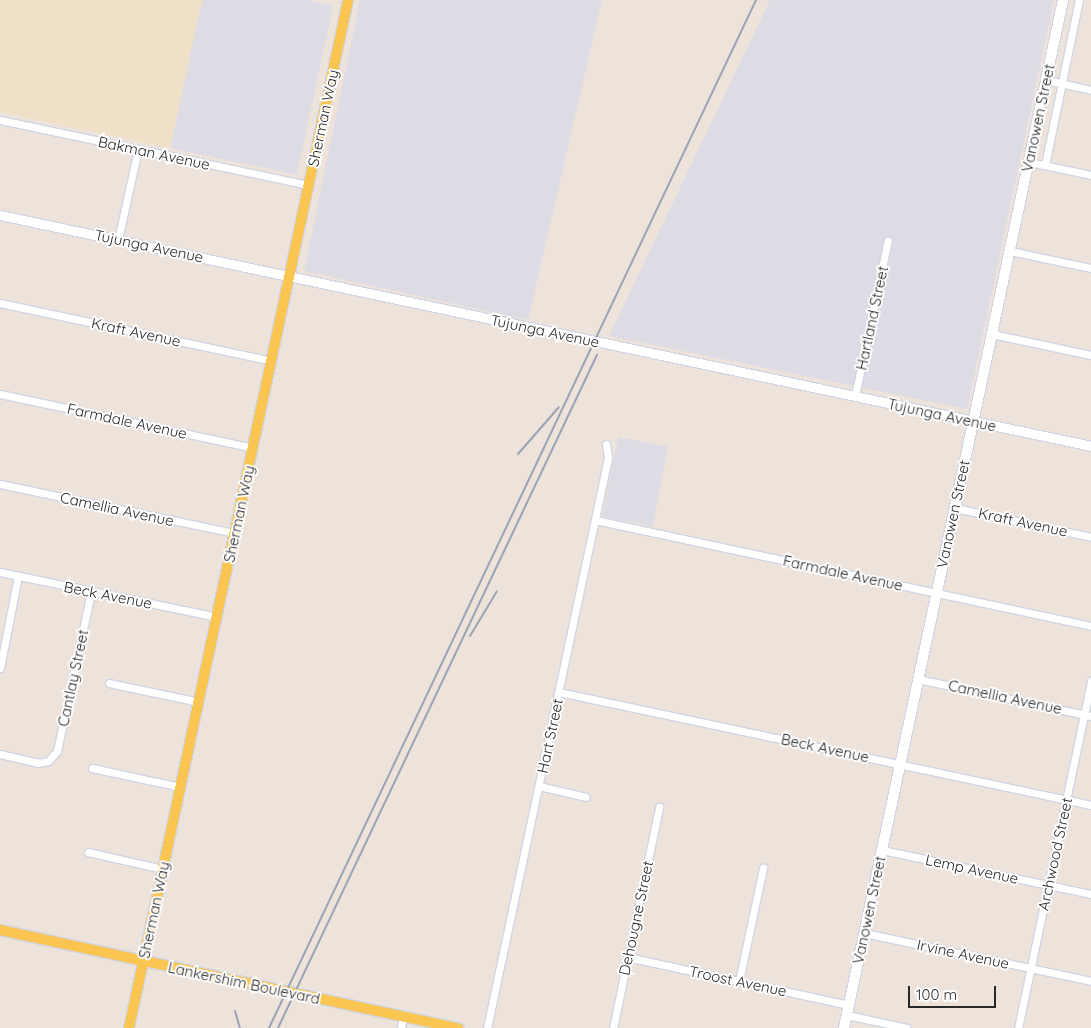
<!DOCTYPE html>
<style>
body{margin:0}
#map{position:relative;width:1091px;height:1028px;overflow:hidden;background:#ede3da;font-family:Quicksand,sans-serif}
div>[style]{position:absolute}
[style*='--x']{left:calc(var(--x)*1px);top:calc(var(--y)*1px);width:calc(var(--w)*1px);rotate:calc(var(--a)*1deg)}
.industrial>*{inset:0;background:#dddbe4;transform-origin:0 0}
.education>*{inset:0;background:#f0e0c8}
.roads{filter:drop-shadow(1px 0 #cfd5e4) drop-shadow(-1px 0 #cfd5e4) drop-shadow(0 1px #cfd5e4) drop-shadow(0 -1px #cfd5e4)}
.minor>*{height:7px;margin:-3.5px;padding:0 3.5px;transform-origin:3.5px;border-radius:3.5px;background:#fff}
.tertiary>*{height:9px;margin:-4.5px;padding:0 4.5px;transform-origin:4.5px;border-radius:4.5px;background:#fff}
.secondary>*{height:10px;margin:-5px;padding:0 5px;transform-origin:5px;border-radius:5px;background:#fff}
.primary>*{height:10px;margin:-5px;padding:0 5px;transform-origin:5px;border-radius:5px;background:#fac651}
.rail>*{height:2px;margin:-1px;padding:0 1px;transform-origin:1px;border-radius:1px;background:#9ca2b5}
span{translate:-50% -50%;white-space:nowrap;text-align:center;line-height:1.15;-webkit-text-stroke:4px #fff;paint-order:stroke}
.street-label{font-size:15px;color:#292929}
.scale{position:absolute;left:908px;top:986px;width:88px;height:22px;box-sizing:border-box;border:2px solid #292929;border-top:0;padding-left:6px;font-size:15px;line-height:18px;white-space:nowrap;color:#292929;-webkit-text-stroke:4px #fff;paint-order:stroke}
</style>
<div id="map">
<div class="industrial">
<div style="clip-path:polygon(202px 0,307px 0,333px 6px,297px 175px,170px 148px)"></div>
<div style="clip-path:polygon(360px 0,602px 0,528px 320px,304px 271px)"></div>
<div style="clip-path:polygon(770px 0,1054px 0,967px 409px,609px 336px)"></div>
<div style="left:618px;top:437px;width:51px;height:81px;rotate:11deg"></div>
</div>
<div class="education">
<div style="clip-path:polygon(0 0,202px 0,170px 148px,0 112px)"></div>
</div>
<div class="roads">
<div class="minor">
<div style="--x:1046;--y:80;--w:46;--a:12.5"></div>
<div style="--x:0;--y:120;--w:316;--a:11.9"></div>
<div style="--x:1029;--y:162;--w:63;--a:11.8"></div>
<div style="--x:1045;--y:165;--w:168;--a:-78.4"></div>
<div style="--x:118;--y:240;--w:93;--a:-77.6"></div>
<div style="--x:1010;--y:251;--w:83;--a:11.9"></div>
<div style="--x:0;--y:303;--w:278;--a:12"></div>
<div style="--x:992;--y:334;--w:101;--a:12"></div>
<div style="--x:0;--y:394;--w:259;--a:12"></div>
<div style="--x:855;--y:396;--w:159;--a:-78.1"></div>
<div style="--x:0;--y:484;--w:240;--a:11.8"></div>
<div style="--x:955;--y:508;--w:139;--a:12"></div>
<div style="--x:595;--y:520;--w:507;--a:12.06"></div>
<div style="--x:0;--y:572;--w:222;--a:11.7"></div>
<div style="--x:0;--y:668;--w:94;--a:-78.9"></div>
<div style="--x:918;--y:679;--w:177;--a:12.1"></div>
<div style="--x:109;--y:683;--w:92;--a:11.9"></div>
<div style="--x:559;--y:692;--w:544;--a:11.99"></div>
<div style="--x:0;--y:754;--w:39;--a:13"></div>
<div style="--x:38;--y:763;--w:10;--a:-11"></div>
<div style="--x:48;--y:761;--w:13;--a:-48"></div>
<div style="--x:57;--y:751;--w:163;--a:-77.9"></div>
<div style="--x:92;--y:768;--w:91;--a:12.1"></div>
<div style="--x:539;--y:786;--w:48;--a:13.2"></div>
<div style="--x:882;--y:850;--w:214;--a:11.9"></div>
<div style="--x:88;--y:852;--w:77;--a:12.8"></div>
<div style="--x:864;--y:933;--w:232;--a:11.9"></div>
<div style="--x:627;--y:957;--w:227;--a:12.2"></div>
<div style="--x:739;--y:981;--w:116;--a:-78"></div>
<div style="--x:847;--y:1015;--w:61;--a:12.2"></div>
<div style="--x:401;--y:1028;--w:11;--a:-80"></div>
<div style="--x:487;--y:1028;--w:583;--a:-78.02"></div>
<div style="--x:608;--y:458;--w:14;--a:-98"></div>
<div style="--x:613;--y:1028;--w:226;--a:-78.2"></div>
<div style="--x:1018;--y:1028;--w:355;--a:-78.1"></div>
</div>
<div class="tertiary">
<div style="--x:0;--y:215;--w:1115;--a:11.95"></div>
</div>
<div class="secondary">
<div style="--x:844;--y:1028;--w:1051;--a:-77.97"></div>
</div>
<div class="primary">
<div style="--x:0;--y:930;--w:469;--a:12.1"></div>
<div style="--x:129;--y:1028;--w:1051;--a:-77.97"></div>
</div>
</div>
<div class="rail">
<div style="--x:518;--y:454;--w:62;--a:-48.9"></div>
<div style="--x:470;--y:636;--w:52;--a:-59"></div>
<div style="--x:235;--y:1011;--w:18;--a:74"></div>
<div style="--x:269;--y:1028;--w:1138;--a:-64.65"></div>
<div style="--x:278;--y:1028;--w:745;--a:-64.64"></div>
</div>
<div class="street-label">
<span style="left:323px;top:118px;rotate:-78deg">Sherman Way</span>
<span style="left:1038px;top:118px;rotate:-78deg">Vanowen Street</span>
<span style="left:154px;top:153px;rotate:12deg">Bakman Avenue</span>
<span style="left:149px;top:246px;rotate:12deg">Tujunga Avenue</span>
<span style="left:872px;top:318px;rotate:-78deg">Hartland Street</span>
<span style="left:545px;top:331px;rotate:12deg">Tujunga Avenue</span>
<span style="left:136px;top:332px;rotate:12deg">Kraft Avenue</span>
<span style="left:942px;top:415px;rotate:12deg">Tujunga Avenue</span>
<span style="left:127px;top:421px;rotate:12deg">Farmdale Avenue</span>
<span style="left:117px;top:509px;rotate:12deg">Camellia Avenue</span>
<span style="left:239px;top:514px;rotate:-78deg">Sherman Way</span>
<span style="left:953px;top:514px;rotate:-78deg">Vanowen Street</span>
<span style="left:1023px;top:522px;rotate:12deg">Kraft Avenue</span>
<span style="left:843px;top:573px;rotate:12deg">Farmdale Avenue</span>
<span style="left:108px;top:595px;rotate:11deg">Beck Avenue</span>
<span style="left:73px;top:678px;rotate:-78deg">Cantlay Street</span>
<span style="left:1005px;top:697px;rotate:12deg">Camellia Avenue</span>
<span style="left:550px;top:736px;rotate:-78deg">Hart Street</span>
<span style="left:825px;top:748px;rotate:12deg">Beck Avenue</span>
<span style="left:1055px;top:854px;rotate:-78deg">Archwood Street</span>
<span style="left:972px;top:869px;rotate:12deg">Lemp Avenue</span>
<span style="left:154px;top:910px;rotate:-78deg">Sherman Way</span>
<span style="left:869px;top:910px;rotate:-78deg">Vanowen Street</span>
<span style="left:636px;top:918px;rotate:-78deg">Dehougne Street</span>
<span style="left:963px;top:954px;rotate:12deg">Irvine Avenue</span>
<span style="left:738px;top:981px;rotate:12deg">Troost Avenue</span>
<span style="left:244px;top:983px;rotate:12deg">Lankershim Boulevard</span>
</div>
<div class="scale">100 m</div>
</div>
